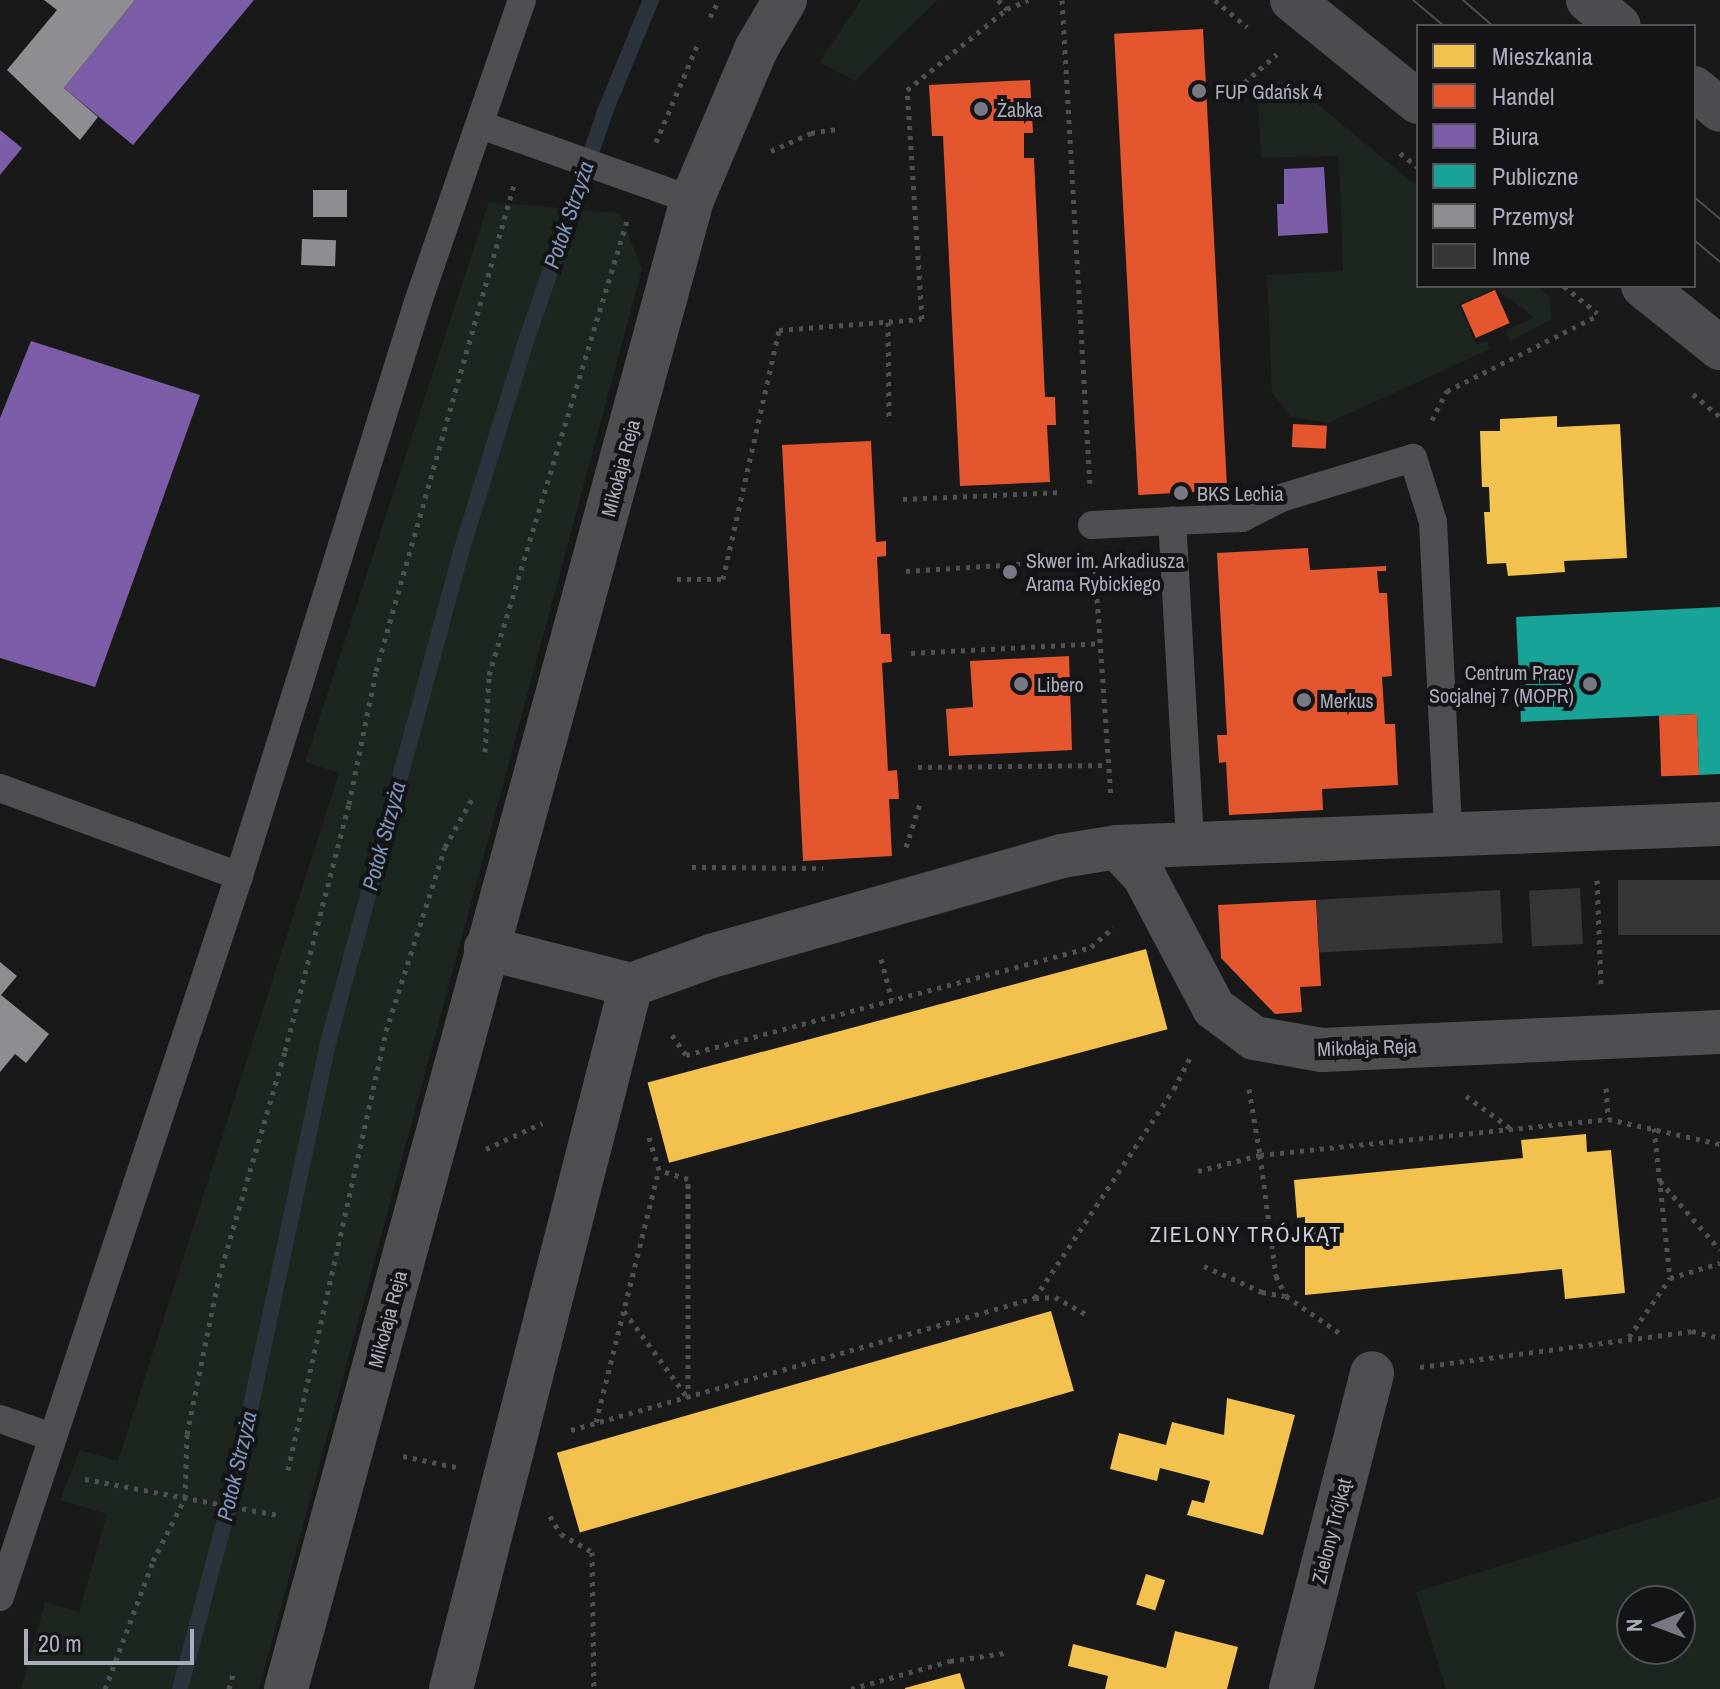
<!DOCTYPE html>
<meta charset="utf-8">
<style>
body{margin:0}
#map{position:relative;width:1720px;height:1689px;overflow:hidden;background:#19191a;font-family:"Archivo Narrow",sans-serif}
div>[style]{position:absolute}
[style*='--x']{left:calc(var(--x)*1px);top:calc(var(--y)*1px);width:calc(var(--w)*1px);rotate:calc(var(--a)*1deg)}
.green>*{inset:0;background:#1d251f}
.homes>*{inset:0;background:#f2c14e;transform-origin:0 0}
.shops>*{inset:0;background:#e4572e;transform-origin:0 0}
.offices>*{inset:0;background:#7b5ea7}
.public>*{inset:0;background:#17a398}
.industry>*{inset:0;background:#8d8d92;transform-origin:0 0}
.stream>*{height:16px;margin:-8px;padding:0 8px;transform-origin:8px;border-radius:8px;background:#2b333d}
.building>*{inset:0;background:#363638;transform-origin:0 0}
.path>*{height:5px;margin-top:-2.5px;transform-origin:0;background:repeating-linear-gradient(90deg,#4f4f55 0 4px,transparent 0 10px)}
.lane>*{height:28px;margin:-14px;padding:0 14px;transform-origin:14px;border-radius:14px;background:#4e4f53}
.street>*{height:44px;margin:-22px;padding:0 22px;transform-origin:22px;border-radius:22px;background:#4e4f53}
.secondary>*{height:44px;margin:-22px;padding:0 22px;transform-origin:22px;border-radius:22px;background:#4c4d51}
.tram>*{height:2px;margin:-1px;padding:0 1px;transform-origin:1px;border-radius:1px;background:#4e4f52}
.dots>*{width:22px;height:22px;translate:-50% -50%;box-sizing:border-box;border:4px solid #141316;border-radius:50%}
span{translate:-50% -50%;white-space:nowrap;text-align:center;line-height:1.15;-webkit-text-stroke:8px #141316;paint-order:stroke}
.poi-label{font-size:20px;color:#aaadbc}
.left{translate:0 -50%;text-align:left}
.right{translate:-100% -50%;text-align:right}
.street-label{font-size:20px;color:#aaadbc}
.water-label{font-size:22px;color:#7e97ba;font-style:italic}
.neighbourhood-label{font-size:22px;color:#cbcdd8;letter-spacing:2px}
.legend{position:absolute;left:1416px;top:24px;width:280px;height:264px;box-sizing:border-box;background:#141316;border:2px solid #505158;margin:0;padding:10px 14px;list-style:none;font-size:24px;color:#aaadbc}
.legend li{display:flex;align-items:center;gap:16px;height:40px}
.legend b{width:40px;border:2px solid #505158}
.north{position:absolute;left:1616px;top:1585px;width:80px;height:80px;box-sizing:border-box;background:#141316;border:2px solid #505158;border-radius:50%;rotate:269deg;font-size:22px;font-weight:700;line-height:32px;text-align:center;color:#aaadbc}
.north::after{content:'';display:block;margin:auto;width:28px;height:36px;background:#777983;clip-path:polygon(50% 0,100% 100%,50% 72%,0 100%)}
.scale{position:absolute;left:24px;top:1629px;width:170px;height:36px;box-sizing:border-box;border:4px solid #aaadbc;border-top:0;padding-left:10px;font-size:24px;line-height:28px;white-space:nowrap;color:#aaadbc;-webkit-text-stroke:6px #141316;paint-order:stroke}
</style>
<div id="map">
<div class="green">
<div style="clip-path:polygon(861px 0,937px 0,855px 81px,819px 62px)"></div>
<div style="clip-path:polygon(1276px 81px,1292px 83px,1418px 187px,1418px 286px,1537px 286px,1549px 296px,1552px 319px,1510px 341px,1505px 331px,1534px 317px,1496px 289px,1459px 304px,1476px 345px,1487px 341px,1490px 349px,1328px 423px,1290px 416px,1272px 393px,1267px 275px,1343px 271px,1339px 156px,1261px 158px,1258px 95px)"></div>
<div style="clip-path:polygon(489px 202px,620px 213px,642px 269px,259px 1689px,21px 1689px,45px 1602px,79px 1612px,107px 1514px,60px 1500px,80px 1450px,118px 1461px,339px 773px,305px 762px)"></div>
<div style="clip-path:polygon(evenodd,1720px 1497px,1720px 1689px,1446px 1689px,1416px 1592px,1720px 1497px,1680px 1601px,1680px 1649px,1632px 1649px,1632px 1601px,1680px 1601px)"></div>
</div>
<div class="homes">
<div style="clip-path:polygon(1557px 416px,1557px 427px,1620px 424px,1627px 558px,1564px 561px,1565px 572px,1508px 576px,1506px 563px,1487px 564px,1484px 512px,1490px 512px,1489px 487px,1482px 487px,1480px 431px,1500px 431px,1500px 419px)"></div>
<div style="left:1146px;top:949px;width:83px;height:516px;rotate:75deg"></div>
<div style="clip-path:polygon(1586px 1134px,1587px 1152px,1611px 1150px,1625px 1293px,1565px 1299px,1562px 1269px,1305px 1295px,1305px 1217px,1297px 1218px,1294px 1180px,1523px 1158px,1521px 1140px)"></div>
<div style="left:1051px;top:1311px;width:83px;height:514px;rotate:74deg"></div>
<div style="clip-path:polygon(1227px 1398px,1295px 1415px,1263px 1535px,1187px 1515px,1192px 1500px,1204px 1503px,1210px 1481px,1160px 1468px,1157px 1481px,1110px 1469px,1119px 1433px,1166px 1445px,1172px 1422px,1224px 1435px)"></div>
<div style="left:1146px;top:1574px;width:20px;height:32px;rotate:18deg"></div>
<div style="clip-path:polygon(1175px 1631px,1238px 1647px,1227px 1689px,1105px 1689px,1108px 1676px,1068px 1666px,1073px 1644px,1166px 1668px)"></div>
<div style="clip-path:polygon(960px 1673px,965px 1689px,905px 1689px,905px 1688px)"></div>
</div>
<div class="shops">
<div style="left:1203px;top:29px;width:462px;height:89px;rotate:87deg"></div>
<div style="clip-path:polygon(1030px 80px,1033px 133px,1024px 133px,1024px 158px,1034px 158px,1045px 397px,1055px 397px,1056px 425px,1047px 425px,1050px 482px,960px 486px,943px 136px,932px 136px,929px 85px)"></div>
<div style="left:1495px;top:290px;width:36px;height:37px;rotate:66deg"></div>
<div style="left:1293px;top:424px;width:34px;height:23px;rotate:3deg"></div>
<div style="clip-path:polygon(871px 441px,876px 542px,886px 541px,886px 556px,877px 557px,881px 634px,890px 634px,892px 662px,882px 663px,888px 771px,897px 770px,899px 799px,889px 799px,892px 856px,803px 861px,782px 445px)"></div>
<div style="clip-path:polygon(1308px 548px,1310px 570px,1386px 566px,1386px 571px,1377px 571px,1379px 593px,1387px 593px,1392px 676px,1382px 677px,1385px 724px,1395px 724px,1398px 785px,1322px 789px,1323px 810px,1229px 815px,1226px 762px,1219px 763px,1217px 735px,1227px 735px,1217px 553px)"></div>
<div style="clip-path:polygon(1069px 656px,1072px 750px,949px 756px,946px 709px,973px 707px,970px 661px)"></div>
<div style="left:1697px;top:714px;width:61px;height:38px;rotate:88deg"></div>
<div style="clip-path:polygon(1316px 900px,1321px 986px,1300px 987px,1302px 1012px,1275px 1014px,1221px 958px,1218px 905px)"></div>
</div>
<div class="offices">
<div style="clip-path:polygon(135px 0,254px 0,133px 145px,64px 88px)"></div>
<div style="clip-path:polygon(0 130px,22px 148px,0 175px)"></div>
<div style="clip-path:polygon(1324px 167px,1328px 233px,1278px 236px,1277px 204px,1284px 204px,1284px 169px)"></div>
<div style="clip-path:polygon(31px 341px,200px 395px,95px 687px,0 658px,0 418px)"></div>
</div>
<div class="public">
<div style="clip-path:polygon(1720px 607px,1720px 774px,1699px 775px,1697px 714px,1521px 722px,1516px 617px)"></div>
</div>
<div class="industry">
<div style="clip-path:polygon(44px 0,135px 0,64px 88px,98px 117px,80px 140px,7px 70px,57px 10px)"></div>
<div style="left:313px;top:190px;width:34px;height:27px"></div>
<div style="left:302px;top:239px;width:34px;height:26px;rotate:2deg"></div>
<div style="clip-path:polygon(0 962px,17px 976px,1px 995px,49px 1034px,26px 1063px,15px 1054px,0 1072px)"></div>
</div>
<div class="stream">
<div style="--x:180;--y:1689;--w:206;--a:-75.1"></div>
<div style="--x:233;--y:1490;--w:457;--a:-78"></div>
<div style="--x:328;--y:1043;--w:509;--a:-74.84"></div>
<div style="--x:461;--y:552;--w:211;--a:-72.9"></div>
<div style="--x:523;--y:350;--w:255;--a:-71"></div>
<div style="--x:606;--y:109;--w:118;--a:-67.6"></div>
</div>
<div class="building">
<div style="left:1720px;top:880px;width:55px;height:102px;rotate:90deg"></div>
<div style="left:1580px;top:888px;width:56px;height:51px;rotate:87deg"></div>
<div style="left:1500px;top:890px;width:53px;height:184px;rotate:87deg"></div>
</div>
<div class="path">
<div style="--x:998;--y:0;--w:13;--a:45"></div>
<div style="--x:1062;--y:0;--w:484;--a:86.7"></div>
<div style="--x:1215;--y:0;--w:42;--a:40.2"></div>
<div style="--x:710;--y:17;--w:19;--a:-62"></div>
<div style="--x:1237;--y:89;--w:53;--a:-41.2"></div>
<div style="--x:656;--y:142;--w:110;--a:-66.9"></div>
<div style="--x:771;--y:151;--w:44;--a:-24.2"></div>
<div style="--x:811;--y:133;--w:26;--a:-9"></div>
<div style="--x:1400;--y:153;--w:23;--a:38"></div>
<div style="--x:1564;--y:286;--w:43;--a:39.3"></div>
<div style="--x:888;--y:322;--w:100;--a:89.4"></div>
<div style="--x:1693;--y:394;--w:35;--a:40"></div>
<div style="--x:1432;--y:420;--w:33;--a:-63"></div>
<div style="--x:1447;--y:391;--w:170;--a:-26.6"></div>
<div style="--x:903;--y:499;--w:159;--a:-2.5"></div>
<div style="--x:1095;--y:569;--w:230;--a:86"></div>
<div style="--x:906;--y:571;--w:160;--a:-3.6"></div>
<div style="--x:677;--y:579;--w:46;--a:0"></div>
<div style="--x:723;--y:579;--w:255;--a:-77.3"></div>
<div style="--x:779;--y:330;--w:143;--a:-4.4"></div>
<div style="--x:922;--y:319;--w:229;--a:-93.7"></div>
<div style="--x:907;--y:90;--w:129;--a:-39"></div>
<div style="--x:1007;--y:9;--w:23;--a:-23"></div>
<div style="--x:911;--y:653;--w:188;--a:-3"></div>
<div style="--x:485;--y:752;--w:77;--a:-87"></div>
<div style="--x:489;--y:675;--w:474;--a:-73.1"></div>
<div style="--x:918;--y:767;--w:189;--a:-0.6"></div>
<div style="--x:906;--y:847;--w:46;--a:-72.3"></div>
<div style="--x:692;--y:867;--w:131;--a:0.4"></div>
<div style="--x:1597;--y:880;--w:106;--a:87.8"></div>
<div style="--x:881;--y:959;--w:42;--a:75"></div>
<div style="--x:672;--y:1035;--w:24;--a:55"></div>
<div style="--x:686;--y:1055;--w:419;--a:-14.9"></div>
<div style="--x:1091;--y:947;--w:30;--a:-41"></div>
<div style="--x:1606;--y:1088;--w:31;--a:86"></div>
<div style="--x:1249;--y:1089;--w:67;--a:80.5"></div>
<div style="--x:1260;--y:1155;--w:350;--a:-5.9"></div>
<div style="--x:1608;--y:1119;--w:115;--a:12.6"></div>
<div style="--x:1466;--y:1096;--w:54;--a:36"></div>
<div style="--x:1654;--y:1128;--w:151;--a:83.9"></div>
<div style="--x:486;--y:1149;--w:62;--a:-24.9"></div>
<div style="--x:1198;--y:1171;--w:64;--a:-14.5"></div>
<div style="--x:1260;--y:1155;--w:122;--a:82.5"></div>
<div style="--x:1276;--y:1276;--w:22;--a:63"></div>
<div style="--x:1286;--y:1296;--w:67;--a:34.6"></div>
<div style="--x:1660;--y:1181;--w:91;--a:49"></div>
<div style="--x:1204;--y:1266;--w:64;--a:24.1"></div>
<div style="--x:1262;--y:1292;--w:23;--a:10"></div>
<div style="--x:1035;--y:1298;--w:251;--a:-56.4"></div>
<div style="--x:1174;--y:1089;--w:39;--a:-63"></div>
<div style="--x:624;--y:1311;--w:108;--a:53.7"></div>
<div style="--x:688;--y:1398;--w:219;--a:-90"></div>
<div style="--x:688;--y:1179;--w:30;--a:-163"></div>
<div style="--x:659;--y:1170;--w:38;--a:-107"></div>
<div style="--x:1629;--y:1337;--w:72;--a:-55.2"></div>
<div style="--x:1670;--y:1278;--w:52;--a:-16.7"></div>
<div style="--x:1420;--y:1367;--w:274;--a:-7.5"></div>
<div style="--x:1692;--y:1331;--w:29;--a:14"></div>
<div style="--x:596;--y:1422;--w:260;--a:-76"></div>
<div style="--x:571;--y:1430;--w:482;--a:-15.9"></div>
<div style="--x:1035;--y:1298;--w:20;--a:-3"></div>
<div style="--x:1055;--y:1297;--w:37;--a:29"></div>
<div style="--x:403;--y:1456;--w:54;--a:11.7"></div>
<div style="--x:288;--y:1470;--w:450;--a:-77.4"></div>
<div style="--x:386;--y:1031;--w:193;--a:-72.2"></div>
<div style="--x:445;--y:847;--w:55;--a:-60.6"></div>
<div style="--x:85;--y:1479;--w:196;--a:10.6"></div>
<div style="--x:550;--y:1516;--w:21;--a:59"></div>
<div style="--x:561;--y:1534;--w:36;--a:30"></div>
<div style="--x:592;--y:1552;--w:137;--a:89.2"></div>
<div style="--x:105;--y:1689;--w:137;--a:-69.4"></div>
<div style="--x:153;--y:1561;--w:71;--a:-63.1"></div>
<div style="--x:185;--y:1498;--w:64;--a:-88.2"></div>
<div style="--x:187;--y:1434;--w:160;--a:-78.5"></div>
<div style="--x:219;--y:1277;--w:235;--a:-73.7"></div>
<div style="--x:285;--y:1051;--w:255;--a:-75.5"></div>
<div style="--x:349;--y:804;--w:136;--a:-78.5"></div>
<div style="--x:376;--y:671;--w:509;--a:-74.16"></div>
<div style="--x:229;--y:1689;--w:16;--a:-75"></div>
<div style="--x:851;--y:1689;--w:103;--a:-15.8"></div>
<div style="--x:950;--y:1661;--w:55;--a:-8.4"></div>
</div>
<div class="lane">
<div style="--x:481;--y:125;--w:224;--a:19.6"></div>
<div style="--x:1092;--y:525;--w:80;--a:-2.9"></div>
<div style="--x:0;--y:788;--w:255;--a:20.2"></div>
<div style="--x:1190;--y:841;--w:321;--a:-93.2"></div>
<div style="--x:1172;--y:521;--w:70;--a:-2.5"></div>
<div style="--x:1242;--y:518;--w:44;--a:-27.1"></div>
<div style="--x:1281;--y:498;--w:138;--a:-16.9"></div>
<div style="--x:1413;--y:458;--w:67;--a:72.6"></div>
<div style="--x:1433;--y:522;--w:312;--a:87.2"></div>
<div style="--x:0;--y:1419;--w:55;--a:19.1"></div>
<div style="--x:0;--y:1597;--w:760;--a:-71.66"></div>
<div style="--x:239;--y:876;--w:601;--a:-72.68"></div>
<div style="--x:418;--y:302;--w:319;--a:-71"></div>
</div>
<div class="street">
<div style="--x:1117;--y:847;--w:40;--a:47"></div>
<div style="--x:1144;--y:876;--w:149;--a:62.1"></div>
<div style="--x:1214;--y:1008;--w:50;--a:36.9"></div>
<div style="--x:1254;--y:1038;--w:69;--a:10"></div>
<div style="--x:1322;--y:1050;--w:398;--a:-2.6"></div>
<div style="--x:486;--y:948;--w:150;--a:14.3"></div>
<div style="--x:286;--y:1689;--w:1543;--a:-74.75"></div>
<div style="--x:692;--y:200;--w:164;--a:-67"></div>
<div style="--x:756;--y:49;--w:57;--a:-59.4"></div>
<div style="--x:451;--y:1689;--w:727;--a:-75.66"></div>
<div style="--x:631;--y:985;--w:85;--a:-19.9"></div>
<div style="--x:711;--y:956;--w:365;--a:-15.9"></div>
<div style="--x:1062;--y:856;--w:56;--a:-9.3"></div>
<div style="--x:1117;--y:847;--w:603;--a:-2.18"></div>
<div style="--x:1291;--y:1689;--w:326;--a:-75.6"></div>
</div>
<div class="secondary">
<div style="--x:1292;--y:0;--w:162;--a:39"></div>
<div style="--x:1588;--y:0;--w:40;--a:40"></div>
<div style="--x:1694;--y:88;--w:34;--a:40"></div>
<div style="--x:1643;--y:286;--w:99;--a:38.8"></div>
</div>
<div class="tram">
<div style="--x:1413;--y:0;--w:40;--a:40"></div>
<div style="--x:1463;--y:0;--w:40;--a:41"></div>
<div style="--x:1694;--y:197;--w:34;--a:40"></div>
<div style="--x:1694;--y:240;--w:34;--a:40"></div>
</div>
<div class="dots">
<div style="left:1199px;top:91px;background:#777983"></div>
<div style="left:981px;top:109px;background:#777983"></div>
<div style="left:1181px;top:493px;background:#777983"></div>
<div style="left:1010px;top:572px;background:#777983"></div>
<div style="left:1021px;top:684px;background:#777983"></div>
<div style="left:1590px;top:684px;background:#777983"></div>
<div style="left:1304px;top:700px;background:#777983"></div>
</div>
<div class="poi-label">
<span class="left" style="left:1215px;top:91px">FUP Gdańsk 4</span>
<span class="left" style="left:997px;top:109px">Żabka</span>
<span class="left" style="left:1197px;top:493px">BKS Lechia</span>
<span class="left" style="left:1026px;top:572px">Skwer im. Arkadiusza<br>Arama Rybickiego</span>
<span class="right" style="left:1574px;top:684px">Centrum Pracy<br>Socjalnej 7 (MOPR)</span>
<span class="left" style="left:1037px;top:684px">Libero</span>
<span class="left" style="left:1320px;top:700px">Merkus</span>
</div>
<div class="street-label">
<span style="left:620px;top:468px;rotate:-75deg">Mikołaja Reja</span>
<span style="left:1367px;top:1047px;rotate:-2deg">Mikołaja Reja</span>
<span style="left:387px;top:1319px;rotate:-75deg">Mikołaja Reja</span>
<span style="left:1331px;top:1531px;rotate:-76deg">Zielony Trójkąt</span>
</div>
<div class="water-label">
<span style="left:569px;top:215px;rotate:-71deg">Potok Strzyża</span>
<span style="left:384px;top:836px;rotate:-75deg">Potok Strzyża</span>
<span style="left:237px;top:1466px;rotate:-77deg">Potok Strzyża</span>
</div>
<div class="neighbourhood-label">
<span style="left:1246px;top:1235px">ZIELONY TRÓJKĄT</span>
</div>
<ul class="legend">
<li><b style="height:22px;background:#f2c14e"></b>Mieszkania</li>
<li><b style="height:22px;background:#e4572e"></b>Handel</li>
<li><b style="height:22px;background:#7b5ea7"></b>Biura</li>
<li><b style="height:22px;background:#17a398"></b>Publiczne</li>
<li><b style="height:22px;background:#8d8d92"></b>Przemysł</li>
<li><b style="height:22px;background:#363638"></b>Inne</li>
</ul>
<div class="north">N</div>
<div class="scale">20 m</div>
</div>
